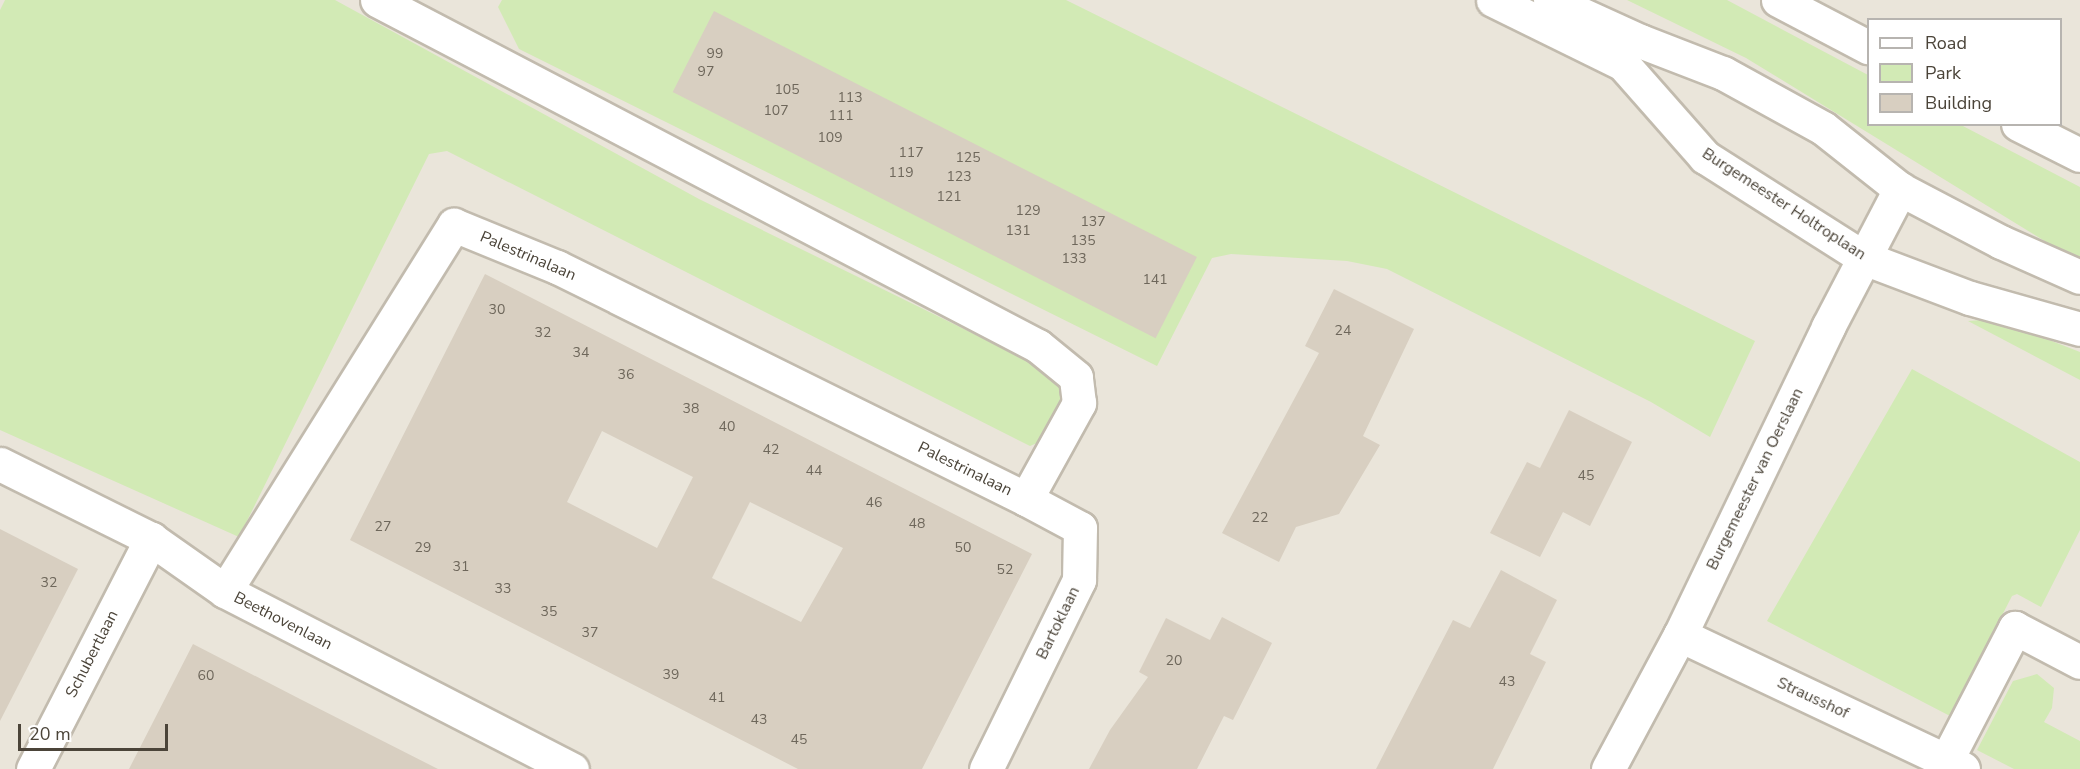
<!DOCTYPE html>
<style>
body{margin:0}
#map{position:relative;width:2080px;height:769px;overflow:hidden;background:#f6f3ec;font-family:"Nunito Sans",sans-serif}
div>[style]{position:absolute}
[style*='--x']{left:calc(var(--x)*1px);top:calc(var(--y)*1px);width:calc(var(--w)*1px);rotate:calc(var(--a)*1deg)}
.residential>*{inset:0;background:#eae5da}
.green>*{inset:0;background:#d2eab5}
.building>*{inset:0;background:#d8cfc1;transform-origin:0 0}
.roads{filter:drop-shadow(2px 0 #c2bbae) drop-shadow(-2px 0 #c2bbae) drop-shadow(0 2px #c2bbae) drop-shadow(0 -2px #c2bbae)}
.minor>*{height:33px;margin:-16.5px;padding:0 16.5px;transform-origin:16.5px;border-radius:16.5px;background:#fff}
span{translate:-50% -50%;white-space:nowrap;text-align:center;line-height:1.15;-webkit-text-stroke:5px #fff;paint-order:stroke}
.number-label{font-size:14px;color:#6e675b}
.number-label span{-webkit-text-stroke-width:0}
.street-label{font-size:16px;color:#4b4439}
.legend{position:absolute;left:1867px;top:18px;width:195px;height:108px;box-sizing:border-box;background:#fff;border:2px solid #b7b4b0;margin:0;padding:8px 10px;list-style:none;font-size:18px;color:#4b4439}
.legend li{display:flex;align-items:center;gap:12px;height:30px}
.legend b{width:30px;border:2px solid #b7b4b0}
.scale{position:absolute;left:18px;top:724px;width:150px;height:27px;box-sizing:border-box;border:3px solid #4b4439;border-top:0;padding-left:8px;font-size:18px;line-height:21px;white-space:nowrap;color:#4b4439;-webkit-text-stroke:4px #fff;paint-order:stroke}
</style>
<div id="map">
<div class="residential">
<div style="clip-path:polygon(evenodd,0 0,2080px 0,2080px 769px,0 769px,0 0,1868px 20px,2060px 20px,2060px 124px,1868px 124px,1868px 20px)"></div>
</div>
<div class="green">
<div style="clip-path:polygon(5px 0,335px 0,699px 199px,1058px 375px,1068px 390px,1044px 440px,1030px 446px,447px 151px,429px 154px,239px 537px,0 430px,0 10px)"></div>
<div style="clip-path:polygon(502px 0,1066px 0,1755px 341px,1710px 437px,1651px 402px,1387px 269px,1347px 261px,1231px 254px,1212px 258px,1157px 366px,519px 49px,498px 7px)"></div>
<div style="clip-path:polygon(1627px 0,1727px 0,1868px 75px,1868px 124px,1961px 125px,2080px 187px,2080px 258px,2056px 248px,1746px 58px)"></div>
<div style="clip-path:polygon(1996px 319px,2080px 352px,2080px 380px,1968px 321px)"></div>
<div style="clip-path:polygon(1912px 369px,2080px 462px,2080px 530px,2041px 607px,2017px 594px,2012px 596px,1950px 716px,1767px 621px)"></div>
<div style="clip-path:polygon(2037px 674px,2054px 688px,2052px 708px,2044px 722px,2080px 741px,2080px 769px,2014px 769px,1977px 750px,2013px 681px)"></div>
</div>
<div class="building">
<div style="left:714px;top:11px;width:542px;height:91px;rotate:27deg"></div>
<div style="clip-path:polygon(evenodd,485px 274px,1032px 554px,922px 769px,798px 769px,350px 540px,485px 274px,602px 431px,693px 477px,657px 548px,567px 502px,602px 431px,485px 274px,750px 502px,843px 548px,801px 622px,712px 578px,750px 502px)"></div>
<div style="clip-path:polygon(1334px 289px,1414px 329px,1363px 436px,1380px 445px,1339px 514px,1296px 527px,1279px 562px,1222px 533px,1319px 353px,1305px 346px)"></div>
<div style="clip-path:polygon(1569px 410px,1632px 442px,1590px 526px,1563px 512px,1540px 557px,1490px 533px,1527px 462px,1540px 468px)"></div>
<div style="clip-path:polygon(0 529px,78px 569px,0 721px)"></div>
<div style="clip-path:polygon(1501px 570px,1557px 600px,1530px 654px,1546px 662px,1493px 769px,1376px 769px,1453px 620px,1470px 628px)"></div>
<div style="clip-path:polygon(1222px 617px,1272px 643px,1233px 720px,1224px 716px,1197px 769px,1089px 769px,1110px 730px,1148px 677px,1139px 672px,1166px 618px,1210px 640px)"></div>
<div style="clip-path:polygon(193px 644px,300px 699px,438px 769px,129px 769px)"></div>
</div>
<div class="roads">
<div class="minor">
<div style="--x:1493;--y:0;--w:145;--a:26.2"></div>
<div style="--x:1623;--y:64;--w:124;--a:48.6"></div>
<div style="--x:1705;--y:157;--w:188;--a:32.4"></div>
<div style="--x:1864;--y:258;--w:113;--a:20.7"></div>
<div style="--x:1970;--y:298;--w:114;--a:15.7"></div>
<div style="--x:1550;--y:0;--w:99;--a:24.5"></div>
<div style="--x:1640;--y:41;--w:89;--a:21.1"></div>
<div style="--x:1723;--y:73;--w:114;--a:28.8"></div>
<div style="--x:1823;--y:128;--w:98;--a:38.4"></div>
<div style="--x:1900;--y:189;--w:114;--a:27.7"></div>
<div style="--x:2001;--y:242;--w:86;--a:23.9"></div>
<div style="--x:1778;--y:0;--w:102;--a:27.6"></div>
<div style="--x:2018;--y:124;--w:69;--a:26.6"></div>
<div style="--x:0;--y:464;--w:169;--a:26.4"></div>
<div style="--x:151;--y:539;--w:90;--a:35.1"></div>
<div style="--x:225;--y:591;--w:390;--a:27.2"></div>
<div style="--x:225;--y:591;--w:432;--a:-58"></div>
<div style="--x:454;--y:225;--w:111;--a:22.2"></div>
<div style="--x:557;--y:267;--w:523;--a:26.32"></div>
<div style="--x:1026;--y:499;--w:110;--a:-61.1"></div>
<div style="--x:1079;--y:403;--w:26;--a:-97"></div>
<div style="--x:1076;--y:377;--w:49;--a:-140.8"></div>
<div style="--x:1038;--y:346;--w:746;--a:-152.37"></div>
<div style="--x:1680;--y:635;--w:313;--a:25.3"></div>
<div style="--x:1946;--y:761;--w:150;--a:-62.6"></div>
<div style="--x:2015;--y:628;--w:73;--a:27.6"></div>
<div style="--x:33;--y:769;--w:259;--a:-62.8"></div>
<div style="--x:986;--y:769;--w:211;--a:-63.8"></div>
<div style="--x:1079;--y:580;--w:52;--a:-88.9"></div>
<div style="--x:1080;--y:528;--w:61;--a:-151.8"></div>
<div style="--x:1608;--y:769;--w:152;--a:-61.8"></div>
<div style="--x:1680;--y:635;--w:342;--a:-64.3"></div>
<div style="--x:1828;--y:327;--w:156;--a:-62.4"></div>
</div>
</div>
<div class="number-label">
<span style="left:715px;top:54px">99</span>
<span style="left:706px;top:72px">97</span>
<span style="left:787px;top:90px">105</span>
<span style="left:850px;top:98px">113</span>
<span style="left:776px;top:111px">107</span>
<span style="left:841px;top:116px">111</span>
<span style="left:830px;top:138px">109</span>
<span style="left:911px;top:153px">117</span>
<span style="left:968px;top:158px">125</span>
<span style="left:901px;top:173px">119</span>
<span style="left:959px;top:177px">123</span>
<span style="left:949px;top:197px">121</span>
<span style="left:1028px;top:211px">129</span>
<span style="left:1093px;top:222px">137</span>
<span style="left:1018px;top:231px">131</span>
<span style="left:1083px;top:241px">135</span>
<span style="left:1074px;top:259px">133</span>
<span style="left:1155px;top:280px">141</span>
<span style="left:497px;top:310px">30</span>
<span style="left:1343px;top:331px">24</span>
<span style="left:543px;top:333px">32</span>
<span style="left:581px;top:353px">34</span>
<span style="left:626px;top:375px">36</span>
<span style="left:691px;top:409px">38</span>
<span style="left:727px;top:427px">40</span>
<span style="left:771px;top:450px">42</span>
<span style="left:814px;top:471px">44</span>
<span style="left:1586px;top:476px">45</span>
<span style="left:874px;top:503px">46</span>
<span style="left:1260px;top:518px">22</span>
<span style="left:917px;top:524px">48</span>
<span style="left:383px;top:527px">27</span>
<span style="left:423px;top:548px">29</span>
<span style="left:963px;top:548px">50</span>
<span style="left:461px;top:567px">31</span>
<span style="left:1005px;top:570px">52</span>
<span style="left:49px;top:583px">32</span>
<span style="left:503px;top:589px">33</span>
<span style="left:549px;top:612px">35</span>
<span style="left:590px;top:633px">37</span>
<span style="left:1174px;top:661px">20</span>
<span style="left:671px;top:675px">39</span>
<span style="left:206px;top:676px">60</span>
<span style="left:1507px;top:682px">43</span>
<span style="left:717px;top:698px">41</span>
<span style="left:759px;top:720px">43</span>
<span style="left:799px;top:740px">45</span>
</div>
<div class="street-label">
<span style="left:1784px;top:204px;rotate:33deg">Burgemeester Holtroplaan</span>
<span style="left:528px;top:256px;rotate:23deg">Palestrinalaan</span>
<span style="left:965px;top:469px;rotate:26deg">Palestrinalaan</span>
<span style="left:1755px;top:479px;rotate:-64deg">Burgemeester van Oerslaan</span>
<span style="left:283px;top:621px;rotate:27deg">Beethovenlaan</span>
<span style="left:1058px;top:623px;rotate:-64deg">Bartoklaan</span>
<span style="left:92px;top:654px;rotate:-63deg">Schubertlaan</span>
<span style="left:1813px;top:698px;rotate:25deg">Strausshof</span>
</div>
<ul class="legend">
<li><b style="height:8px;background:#fff"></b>Road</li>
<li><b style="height:16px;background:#d2eab5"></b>Park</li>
<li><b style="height:16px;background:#d8cfc1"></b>Building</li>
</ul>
<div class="scale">20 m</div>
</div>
